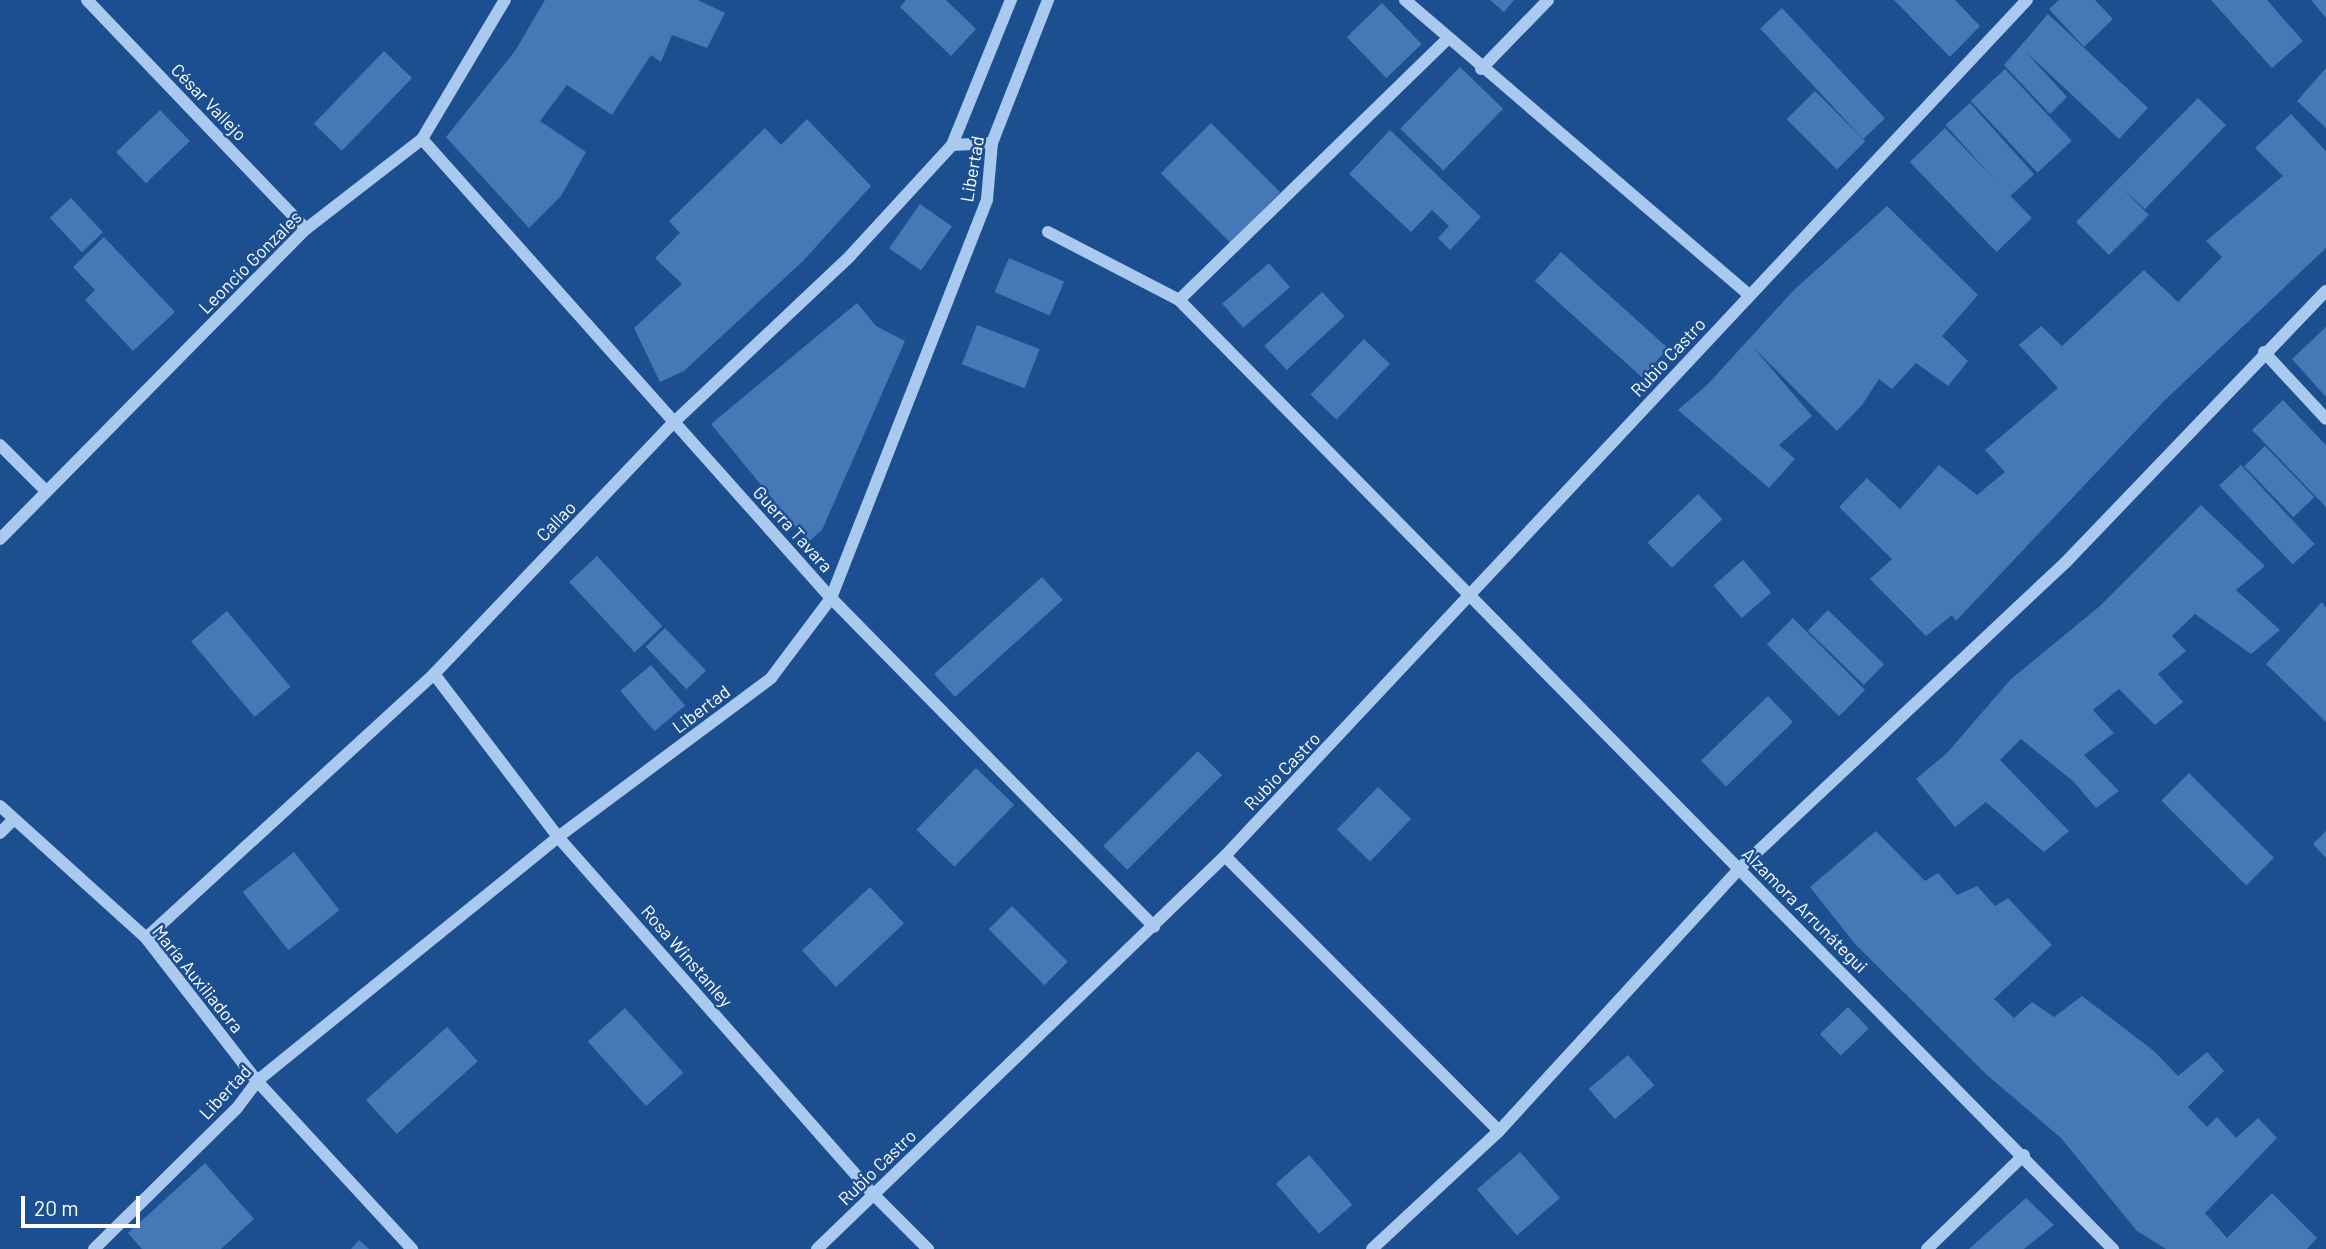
<!DOCTYPE html>
<meta charset="utf-8">
<style>
body{margin:0}
#map{position:relative;width:2326px;height:1249px;overflow:hidden;background:#1b4f8f;font-family:Barlow,sans-serif}
div>[style]{position:absolute}
[style*='--x']{left:calc(var(--x)*1px);top:calc(var(--y)*1px);width:calc(var(--w)*1px);rotate:calc(var(--a)*1deg)}
.building>*{inset:0;background:#4478b7;transform-origin:0 0}
.minor>*{height:12px;margin:-6px;padding:0 6px;transform-origin:6px;border-radius:6px;background:#a9c9ee}
span{translate:-50% -50%;white-space:nowrap;text-align:center;line-height:1.15;-webkit-text-stroke:5px #1b4f8f;paint-order:stroke}
.street-label{font-size:18px;color:#fff}
.scale{position:absolute;left:21px;top:1196px;width:119px;height:32px;box-sizing:border-box;border:4px solid #fff;border-top:0;padding-left:9px;font-size:21px;line-height:24px;white-space:nowrap;color:#fff;-webkit-text-stroke:5px #1b4f8f;paint-order:stroke}
</style>
<div id="map">
<div class="building">
<div style="clip-path:polygon(545px 0,698px 0,725px 13px,707px 48px,672px 35px,661px 62px,651px 55px,612px 115px,567px 85px,540px 121px,586px 152px,561px 196px,529px 228px,446px 137px,515px 51px)"></div>
<div style="clip-path:polygon(906px 0,946px 0,976px 29px,951px 56px,900px 7px)"></div>
<div style="clip-path:polygon(1490px 0,1514px 0,1504px 12px)"></div>
<div style="clip-path:polygon(1894px 0,1955px 0,1980px 26px,1950px 57px)"></div>
<div style="clip-path:polygon(2059px 0,2095px 0,2113px 19px,2084px 47px,2049px 9px)"></div>
<div style="clip-path:polygon(2211px 0,2267px 0,2303px 41px,2272px 68px)"></div>
<div style="clip-path:polygon(2311px 0,2326px 0,2326px 18px)"></div>
<div style="left:1382px;top:3px;width:57px;height:49px;rotate:46deg"></div>
<div style="left:1782px;top:8px;width:151px;height:30px;rotate:47deg"></div>
<div style="clip-path:polygon(2048px 14px,2148px 108px,2119px 139px,2025px 51px,2067px 97px,2050px 114px,2004px 65px)"></div>
<div style="left:384px;top:51px;width:39px;height:101px;rotate:44deg"></div>
<div style="left:1460px;top:67px;width:60px;height:86px;rotate:44deg"></div>
<div style="clip-path:polygon(2326px 68px,2326px 128px,2297px 101px)"></div>
<div style="left:2005px;top:69px;width:98px;height:47px;rotate:47deg"></div>
<div style="left:1815px;top:91px;width:71px;height:40px;rotate:45deg"></div>
<div style="clip-path:polygon(2198px 98px,2226px 125px,2145px 209px,2122px 188px,2149px 215px,2109px 255px,2076px 222px)"></div>
<div style="left:1970px;top:103px;width:96px;height:33px;rotate:48deg"></div>
<div style="left:160px;top:110px;width:43px;height:61px;rotate:46deg"></div>
<div style="clip-path:polygon(2291px 114px,2326px 151px,2326px 248px,2164px 401px,1956px 621px,1952px 615px,1926px 636px,1870px 579px,1892px 559px,1839px 507px,1867px 478px,1900px 509px,1939px 465px,1977px 495px,2005px 472px,1985px 450px,2058px 388px,2019px 345px,2041px 326px,2062px 346px,2144px 270px,2178px 302px,2222px 257px,2206px 241px,2283px 176px,2255px 148px)"></div>
<div style="clip-path:polygon(807px 119px,871px 186px,803px 261px,684px 371px,660px 382px,634px 328px,682px 284px,655px 258px,680px 233px,669px 221px,765px 128px,781px 145px)"></div>
<div style="left:1211px;top:123px;width:98px;height:71px;rotate:45deg"></div>
<div style="left:1945px;top:128px;width:125px;height:49px;rotate:46deg"></div>
<div style="clip-path:polygon(1390px 130px,1481px 217px,1450px 250px,1438px 238px,1449px 226px,1432px 210px,1411px 232px,1349px 174px)"></div>
<div style="left:71px;top:198px;width:47px;height:29px;rotate:47deg"></div>
<div style="left:920px;top:204px;width:39px;height:54px;rotate:35deg"></div>
<div style="clip-path:polygon(1887px 206px,1978px 295px,1942px 336px,1968px 361px,1948px 386px,1916px 363px,1892px 389px,1879px 379px,1862px 405px,1837px 431px,1753px 347px,1812px 416px,1779px 445px,1795px 459px,1769px 488px,1678px 410px,1707px 385px,1794px 290px)"></div>
<div style="clip-path:polygon(104px 237px,175px 312px,133px 351px,85px 300px,95px 290px,73px 267px)"></div>
<div style="left:1561px;top:252px;width:144px;height:39px;rotate:42deg"></div>
<div style="left:1009px;top:258px;width:60px;height:37px;rotate:23deg"></div>
<div style="left:1269px;top:263px;width:32px;height:62px;rotate:49deg"></div>
<div style="left:1322px;top:292px;width:33px;height:79px;rotate:47deg"></div>
<div style="clip-path:polygon(857px 303px,876px 326px,905px 341px,822px 530px,808px 542px,711px 424px)"></div>
<div style="left:977px;top:325px;width:67px;height:42px;rotate:21deg"></div>
<div style="clip-path:polygon(2326px 327px,2326px 397px,2292px 359px)"></div>
<div style="left:1364px;top:339px;width:36px;height:77px;rotate:44deg"></div>
<div style="clip-path:polygon(2283px 400px,2326px 445px,2326px 507px,2252px 430px)"></div>
<div style="left:2265px;top:446px;width:71px;height:29px;rotate:46deg"></div>
<div style="left:2241px;top:465px;width:108px;height:30px;rotate:47deg"></div>
<div style="left:1698px;top:494px;width:35px;height:70px;rotate:46deg"></div>
<div style="clip-path:polygon(2201px 505px,2265px 566px,2236px 590px,2280px 630px,2251px 654px,2195px 614px,2172px 636px,2186px 651px,2158px 674px,2183px 702px,2155px 725px,2119px 689px,2093px 710px,2114px 733px,2084px 755px,2119px 791px,2096px 808px,2074px 782px,2021px 739px,2000px 760px,2069px 831px,2044px 852px,1986px 802px,1955px 827px,1916px 779px,1947px 753px,2011px 679px,2100px 606px)"></div>
<div style="left:597px;top:556px;width:96px;height:38px;rotate:47deg"></div>
<div style="left:1743px;top:560px;width:43px;height:39px;rotate:49deg"></div>
<div style="left:1042px;top:577px;width:31px;height:145px;rotate:48deg"></div>
<div style="clip-path:polygon(2322px 602px,2326px 608px,2326px 722px,2266px 664px)"></div>
<div style="left:1828px;top:610px;width:78px;height:29px;rotate:44deg"></div>
<div style="left:227px;top:611px;width:99px;height:47px;rotate:50deg"></div>
<div style="left:1793px;top:618px;width:102px;height:37px;rotate:45deg"></div>
<div style="left:665px;top:628px;width:59px;height:27px;rotate:46deg"></div>
<div style="left:651px;top:665px;width:53px;height:40px;rotate:50deg"></div>
<div style="left:1768px;top:696px;width:36px;height:93px;rotate:46deg"></div>
<div style="left:1198px;top:751px;width:34px;height:134px;rotate:45deg"></div>
<div style="left:976px;top:768px;width:53px;height:86px;rotate:44deg"></div>
<div style="left:2189px;top:773px;width:120px;height:39px;rotate:45deg"></div>
<div style="left:1378px;top:787px;width:46px;height:59px;rotate:44deg"></div>
<div style="clip-path:polygon(1876px 831px,1925px 881px,1938px 873px,1957px 895px,1977px 886px,1995px 906px,2008px 898px,2052px 945px,1994px 999px,2014px 1018px,2032px 1002px,2054px 1017px,2082px 996px,2154px 1051px,2178px 1076px,2207px 1052px,2224px 1071px,2188px 1107px,2207px 1127px,2217px 1117px,2236px 1138px,2258px 1118px,2277px 1138px,2205px 1213px,2227px 1238px,2272px 1193px,2317px 1238px,2307px 1249px,2166px 1249px,2137px 1231px,2061px 1138px,1987px 1075px,1855px 944px,1810px 887px)"></div>
<div style="clip-path:polygon(2326px 831px,2326px 858px,2313px 844px)"></div>
<div style="left:294px;top:852px;width:74px;height:65px;rotate:52deg"></div>
<div style="left:870px;top:887px;width:50px;height:93px;rotate:47deg"></div>
<div style="left:1012px;top:906px;width:79px;height:33px;rotate:45deg"></div>
<div style="left:1848px;top:1007px;width:30px;height:39px;rotate:46deg"></div>
<div style="left:625px;top:1008px;width:87px;height:50px;rotate:48deg"></div>
<div style="left:447px;top:1027px;width:46px;height:109px;rotate:48deg"></div>
<div style="left:1628px;top:1055px;width:40px;height:52px;rotate:49deg"></div>
<div style="left:1520px;top:1152px;width:61px;height:57px;rotate:49deg"></div>
<div style="left:1309px;top:1155px;width:66px;height:44px;rotate:49deg"></div>
<div style="clip-path:polygon(205px 1163px,254px 1219px,221px 1249px,142px 1249px,128px 1233px)"></div>
<div style="clip-path:polygon(2026px 1198px,2054px 1225px,2024px 1249px,1969px 1249px)"></div>
<div style="clip-path:polygon(359px 1240px,369px 1249px,351px 1249px)"></div>
</div>
<div class="minor">
<div style="--x:87;--y:0;--w:317;--a:46.3"></div>
<div style="--x:1405;--y:0;--w:453;--a:40.6"></div>
<div style="--x:1481;--y:69;--w:96;--a:-45.8"></div>
<div style="--x:422;--y:139;--w:615;--a:48.3"></div>
<div style="--x:831;--y:598;--w:461;--a:45.5"></div>
<div style="--x:952;--y:145;--w:157;--a:-67.9"></div>
<div style="--x:1048;--y:232;--w:148;--a:27.4"></div>
<div style="--x:1179;--y:300;--w:1332;--a:45.46"></div>
<div style="--x:1179;--y:300;--w:376;--a:-44.2"></div>
<div style="--x:2264;--y:352;--w:91;--a:47.2"></div>
<div style="--x:0;--y:445;--w:65;--a:45"></div>
<div style="--x:0;--y:539;--w:436;--a:-45.4"></div>
<div style="--x:306;--y:229;--w:147;--a:-37.8"></div>
<div style="--x:422;--y:139;--w:162;--a:-59.2"></div>
<div style="--x:434;--y:674;--w:205;--a:52.7"></div>
<div style="--x:558;--y:837;--w:476;--a:48.6"></div>
<div style="--x:873;--y:1194;--w:78;--a:45"></div>
<div style="--x:0;--y:806;--w:197;--a:42.1"></div>
<div style="--x:146;--y:938;--w:181;--a:52.2"></div>
<div style="--x:257;--y:1081;--w:229;--a:47.3"></div>
<div style="--x:0;--y:833;--w:18;--a:-45"></div>
<div style="--x:1225;--y:856;--w:388;--a:45.1"></div>
<div style="--x:146;--y:938;--w:391;--a:-42.5"></div>
<div style="--x:434;--y:674;--w:347;--a:-46.4"></div>
<div style="--x:673;--y:423;--w:243;--a:-43.3"></div>
<div style="--x:850;--y:256;--w:151;--a:-47.4"></div>
<div style="--x:952;--y:145;--w:40;--a:-2.9"></div>
<div style="--x:94;--y:1249;--w:201;--a:-44.6"></div>
<div style="--x:237;--y:1108;--w:34;--a:-53"></div>
<div style="--x:257;--y:1081;--w:387;--a:-39"></div>
<div style="--x:558;--y:837;--w:266;--a:-36.7"></div>
<div style="--x:771;--y:678;--w:100;--a:-53.1"></div>
<div style="--x:831;--y:598;--w:428;--a:-68.6"></div>
<div style="--x:987;--y:199;--w:56;--a:-84.9"></div>
<div style="--x:992;--y:143;--w:154;--a:-68.6"></div>
<div style="--x:817;--y:1249;--w:566;--a:-43.93"></div>
<div style="--x:1225;--y:856;--w:1173;--a:-46.87"></div>
<div style="--x:1372;--y:1249;--w:173;--a:-42.9"></div>
<div style="--x:1499;--y:1131;--w:355;--a:-47.5"></div>
<div style="--x:1739;--y:869;--w:447;--a:-43.2"></div>
<div style="--x:2065;--y:563;--w:377;--a:-46.2"></div>
<div style="--x:1927;--y:1249;--w:135;--a:-44.1"></div>
</div>
<div class="street-label">
<span style="left:209px;top:102px;rotate:46deg">César Vallejo</span>
<span style="left:972px;top:169px;rotate:-80deg">Libertad</span>
<span style="left:250px;top:262px;rotate:-45deg">Leoncio Gonzales</span>
<span style="left:1668px;top:357px;rotate:-47deg">Rubio Castro</span>
<span style="left:556px;top:521px;rotate:-46deg">Callao</span>
<span style="left:793px;top:529px;rotate:48deg">Guerra Tavara</span>
<span style="left:701px;top:709px;rotate:-37deg">Libertad</span>
<span style="left:1282px;top:771px;rotate:-46deg">Rubio Castro</span>
<span style="left:1805px;top:910px;rotate:45deg">Alzamora Arrunátegui</span>
<span style="left:687px;top:956px;rotate:49deg">Rosa Winstanley</span>
<span style="left:198px;top:979px;rotate:51deg">María Auxiliadora</span>
<span style="left:225px;top:1092px;rotate:-47deg">Libertad</span>
<span style="left:877px;top:1167px;rotate:-44deg">Rubio Castro</span>
</div>
<div class="scale">20 m</div>
</div>
